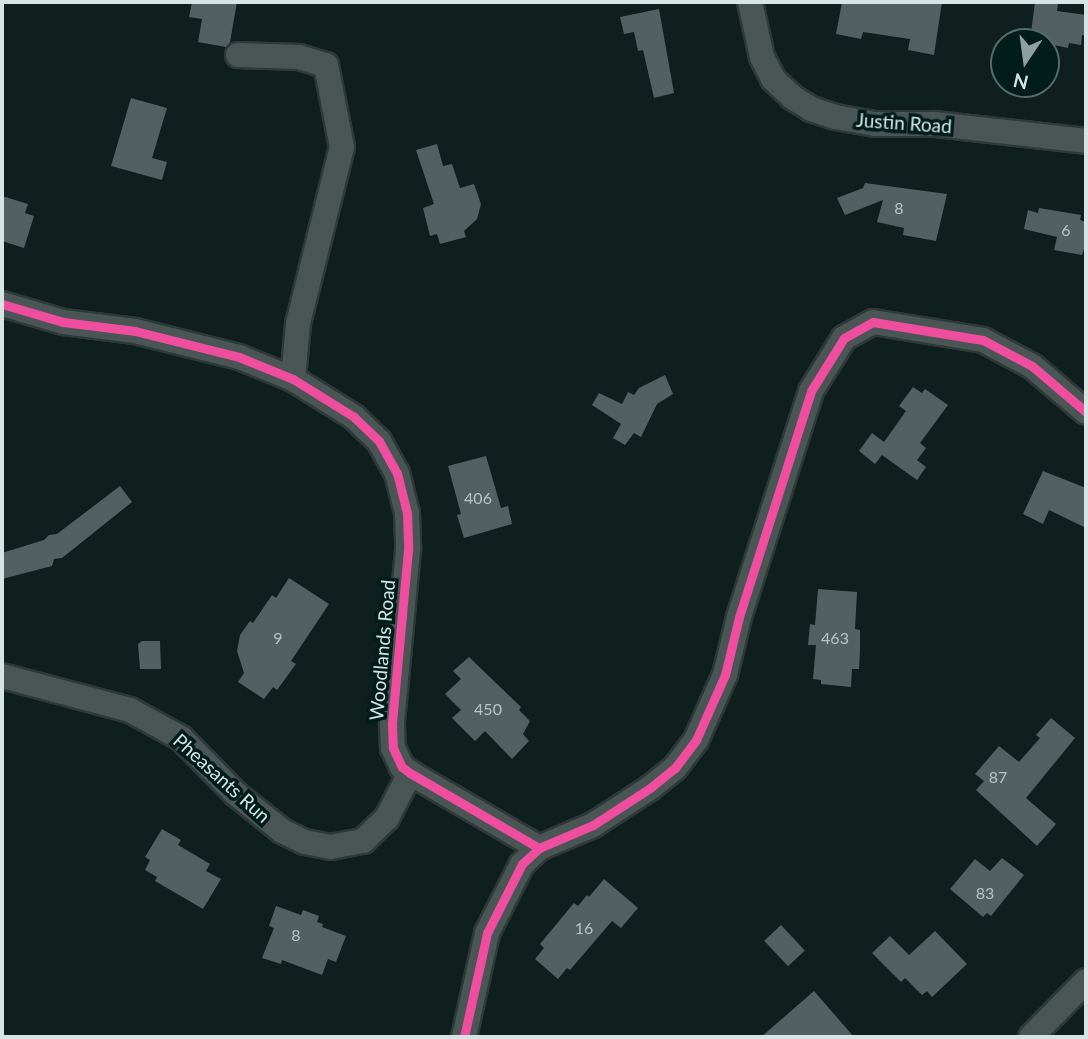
<!DOCTYPE html>
<style>
body{margin:0}
#map{position:relative;width:1088px;height:1039px;overflow:hidden;background:#0e1f1e;font-family:Lato,sans-serif}
div>[style]{position:absolute}
[style*='--x']{left:calc(var(--x)*1px);top:calc(var(--y)*1px);width:calc(var(--w)*1px);rotate:calc(var(--a)*1deg)}
.building>*{inset:0;background:#536062;transform-origin:0 0}
.roads{filter:drop-shadow(2px 0 #2e3938) drop-shadow(-2px 0 #2e3938) drop-shadow(0 2px #2e3938) drop-shadow(0 -2px #2e3938)}
.minor>*{height:24px;margin:-12px;padding:0 12px;transform-origin:12px;border-radius:12px;background:#4a5655}
.cycleway>*{height:9px;margin:-4.5px;padding:0 4.5px;transform-origin:4.5px;border-radius:4.5px;background:#ef4d9e}
span{translate:-50% -50%;white-space:nowrap;text-align:center;line-height:1.15;-webkit-text-stroke:7px #001c1b;paint-order:stroke}
.number-label{font-size:16px;color:#b4c4c4}
.number-label span{-webkit-text-stroke-width:0}
.street-label{font-size:19px;color:#d5e5e4}
.frame{position:absolute;inset:0;border:4px solid #d5e5e4;pointer-events:none}
.north{position:absolute;left:990px;top:28px;width:70px;height:70px;box-sizing:border-box;background:#001c1b;border:2px solid #556c6b;border-radius:50%;rotate:193deg;font-size:19px;font-weight:700;line-height:28px;text-align:center;color:#d5e5e4}
.north::after{content:'';display:block;margin:auto;width:24px;height:32px;background:#8fa09f;clip-path:polygon(50% 0,100% 100%,50% 72%,0 100%)}
</style>
<div id="map">
<div class="building">
<div style="clip-path:polygon(192px 2px,237px 2px,230px 42px,226px 47px,198px 42px,202px 19px,189px 17px)"></div>
<div style="clip-path:polygon(842px 2px,942px 2px,934px 55px,908px 50px,910px 39px,863px 32px,861px 39px,836px 34px)"></div>
<div style="clip-path:polygon(1035px 2px,1058px 4px,1057px 11px,1086px 15px,1086px 36px,1082px 35px,1081px 45px,1069px 43px,1068px 48px,1030px 40px)"></div>
<div style="clip-path:polygon(659px 9px,674px 93px,654px 98px,643px 50px,638px 51px,634px 32px,624px 34px,620px 17px)"></div>
<div style="clip-path:polygon(131px 98px,167px 108px,152px 158px,167px 162px,162px 180px,111px 166px)"></div>
<div style="clip-path:polygon(437px 144px,443px 166px,452px 164px,460px 188px,474px 184px,481px 204px,477px 219px,464px 231px,466px 237px,440px 244px,437px 234px,430px 236px,423px 208px,434px 204px,416px 150px)"></div>
<div style="clip-path:polygon(865px 183px,947px 194px,936px 241px,903px 235px,904px 228px,877px 222px,883px 200px,845px 215px,837px 198px,863px 188px)"></div>
<div style="clip-path:polygon(2px 196px,28px 204px,25px 213px,34px 216px,24px 248px,2px 241px)"></div>
<div style="clip-path:polygon(1039px 208px,1081px 215px,1080px 220px,1086px 222px,1086px 243px,1082px 255px,1054px 250px,1057px 237px,1024px 229px,1028px 210px,1038px 213px)"></div>
<div style="clip-path:polygon(665px 375px,673px 394px,657px 404px,641px 437px,634px 433px,625px 445px,613px 438px,621px 424px,592px 405px,599px 393px,622px 404px,628px 392px,634px 395px,639px 388px)"></div>
<div style="clip-path:polygon(913px 387px,922px 393px,925px 389px,948px 405px,920px 443px,926px 448px,917px 460px,926px 467px,917px 480px,882px 455px,875px 464px,859px 451px,872px 433px,884px 442px,906px 411px,899px 406px)"></div>
<div style="clip-path:polygon(486px 456px,501px 508px,508px 506px,512px 524px,464px 538px,457px 515px,461px 514px,448px 466px)"></div>
<div style="clip-path:polygon(1043px 471px,1086px 488px,1086px 528px,1049px 510px,1043px 524px,1023px 514px)"></div>
<div style="clip-path:polygon(120px 486px,132px 502px,62px 558px,54px 559px,52px 566px,2px 579px,2px 553px,44px 540px,49px 535px,57px 534px)"></div>
<div style="clip-path:polygon(289px 578px,329px 604px,291px 661px,296px 664px,277px 690px,273px 687px,264px 699px,238px 682px,244px 673px,237px 651px,240px 635px,250px 621px,253px 623px,272px 595px,276px 598px)"></div>
<div style="clip-path:polygon(818px 589px,857px 592px,855px 629px,860px 630px,860px 651px,859px 669px,852px 669px,851px 687px,821px 684px,821px 680px,813px 679px,816px 645px,808px 645px,810px 624px,815px 625px)"></div>
<div style="clip-path:polygon(142px 641px,160px 641px,161px 669px,140px 669px,138px 644px)"></div>
<div style="clip-path:polygon(469px 657px,521px 707px,519px 710px,530px 721px,523px 734px,529px 741px,512px 759px,485px 731px,475px 741px,452px 718px,461px 710px,445px 694px,461px 679px,453px 671px)"></div>
<div style="clip-path:polygon(1051px 718px,1075px 738px,1026px 798px,1056px 824px,1037px 846px,976px 790px,984px 781px,975px 774px,999px 746px,1019px 762px,1040px 738px,1036px 735px)"></div>
<div style="clip-path:polygon(162px 829px,181px 840px,178px 845px,210px 864px,206px 871px,221px 879px,203px 909px,155px 881px,157px 877px,145px 870px,150px 860px,145px 857px)"></div>
<div style="clip-path:polygon(1002px 858px,1024px 875px,991px 916px,987px 913px,983px 917px,950px 889px,975px 859px,990px 871px)"></div>
<div style="clip-path:polygon(604px 879px,638px 908px,621px 928px,612px 921px,570px 970px,567px 968px,558px 979px,535px 959px,544px 948px,540px 944px,574px 903px,578px 906px,587px 895px,589px 897px)"></div>
<div style="clip-path:polygon(276px 906px,301px 915px,303px 910px,319px 916px,317px 922px,323px 924px,322px 927px,346px 936px,336px 962px,328px 959px,322px 975px,282px 960px,281px 964px,262px 958px,274px 928px,269px 926px)"></div>
<div style="left:781px;top:925px;width:35px;height:23px;rotate:47deg"></div>
<div style="clip-path:polygon(935px 931px,967px 964px,932px 997px,927px 991px,922px 995px,905px 978px,901px 982px,872px 953px,890px 936px,909px 955px)"></div>
<div style="clip-path:polygon(814px 991px,854px 1037px,761px 1037px)"></div>
</div>
<div class="roads">
<div class="minor">
<div style="--x:750;--y:2;--w:56;--a:77.7"></div>
<div style="--x:762;--y:57;--w:25;--a:63"></div>
<div style="--x:773;--y:79;--w:26;--a:43"></div>
<div style="--x:792;--y:97;--w:22;--a:32"></div>
<div style="--x:811;--y:109;--w:25;--a:18"></div>
<div style="--x:835;--y:117;--w:41;--a:9.9"></div>
<div style="--x:875;--y:124;--w:60;--a:0"></div>
<div style="--x:935;--y:124;--w:152;--a:6.4"></div>
<div style="--x:238;--y:55;--w:61;--a:1.9"></div>
<div style="--x:299;--y:57;--w:28;--a:17"></div>
<div style="--x:326;--y:65;--w:84;--a:79"></div>
<div style="--x:342;--y:147;--w:182;--a:104"></div>
<div style="--x:298;--y:324;--w:55;--a:95.2"></div>
<div style="--x:2;--y:304;--w:64;--a:16.4"></div>
<div style="--x:63;--y:322;--w:73;--a:7.1"></div>
<div style="--x:135;--y:331;--w:107;--a:14"></div>
<div style="--x:239;--y:357;--w:58;--a:22.2"></div>
<div style="--x:293;--y:379;--w:72;--a:31.9"></div>
<div style="--x:354;--y:417;--w:35;--a:44"></div>
<div style="--x:379;--y:441;--w:37;--a:61"></div>
<div style="--x:397;--y:473;--w:41;--a:76"></div>
<div style="--x:407;--y:513;--w:37;--a:88"></div>
<div style="--x:408;--y:550;--w:175;--a:95.3"></div>
<div style="--x:392;--y:724;--w:24;--a:88"></div>
<div style="--x:393;--y:748;--w:21;--a:65"></div>
<div style="--x:402;--y:767;--w:10;--a:37"></div>
<div style="--x:410;--y:773;--w:149;--a:30.2"></div>
<div style="--x:2;--y:676;--w:132;--a:14.9"></div>
<div style="--x:130;--y:710;--w:58;--a:28.8"></div>
<div style="--x:181;--y:738;--w:78;--a:45.5"></div>
<div style="--x:236;--y:794;--w:59;--a:38.8"></div>
<div style="--x:282;--y:831;--w:25;--a:26"></div>
<div style="--x:305;--y:842;--w:26;--a:11"></div>
<div style="--x:331;--y:847;--w:33;--a:-11"></div>
<div style="--x:363;--y:841;--w:33;--a:-44"></div>
<div style="--x:387;--y:818;--w:51;--a:-62.9"></div>
<div style="--x:464;--y:1037;--w:107;--a:-77.5"></div>
<div style="--x:487;--y:933;--w:77;--a:-63.1"></div>
<div style="--x:522;--y:864;--w:23;--a:-43"></div>
<div style="--x:539;--y:848;--w:59;--a:-23.1"></div>
<div style="--x:593;--y:825;--w:68;--a:-33"></div>
<div style="--x:650;--y:788;--w:32;--a:-39"></div>
<div style="--x:675;--y:768;--w:35;--a:-53"></div>
<div style="--x:696;--y:740;--w:71;--a:-66"></div>
<div style="--x:725;--y:675;--w:60;--a:-76.4"></div>
<div style="--x:739;--y:617;--w:237;--a:-72.3"></div>
<div style="--x:811;--y:391;--w:62;--a:-58.1"></div>
<div style="--x:844;--y:338;--w:33;--a:-29"></div>
<div style="--x:873;--y:322;--w:111;--a:9.3"></div>
<div style="--x:983;--y:340;--w:55;--a:28"></div>
<div style="--x:1032;--y:366;--w:71;--a:40.4"></div>
<div style="--x:1031;--y:1037;--w:78;--a:-45.5"></div>
</div>
</div>
<div class="cycleway">
<div style="--x:2;--y:304;--w:64;--a:16.4"></div>
<div style="--x:63;--y:322;--w:73;--a:7.1"></div>
<div style="--x:135;--y:331;--w:107;--a:14"></div>
<div style="--x:239;--y:357;--w:58;--a:22.2"></div>
<div style="--x:293;--y:379;--w:72;--a:31.9"></div>
<div style="--x:354;--y:417;--w:35;--a:44"></div>
<div style="--x:379;--y:441;--w:37;--a:61"></div>
<div style="--x:397;--y:473;--w:41;--a:76"></div>
<div style="--x:407;--y:513;--w:37;--a:88"></div>
<div style="--x:408;--y:550;--w:175;--a:95.3"></div>
<div style="--x:392;--y:724;--w:24;--a:88"></div>
<div style="--x:393;--y:748;--w:21;--a:65"></div>
<div style="--x:402;--y:767;--w:10;--a:37"></div>
<div style="--x:410;--y:773;--w:149;--a:30.2"></div>
<div style="--x:464;--y:1037;--w:107;--a:-77.5"></div>
<div style="--x:487;--y:933;--w:77;--a:-63.1"></div>
<div style="--x:522;--y:864;--w:23;--a:-43"></div>
<div style="--x:539;--y:848;--w:59;--a:-23.1"></div>
<div style="--x:593;--y:825;--w:68;--a:-33"></div>
<div style="--x:650;--y:788;--w:32;--a:-39"></div>
<div style="--x:675;--y:768;--w:35;--a:-53"></div>
<div style="--x:696;--y:740;--w:71;--a:-66"></div>
<div style="--x:725;--y:675;--w:60;--a:-76.4"></div>
<div style="--x:739;--y:617;--w:237;--a:-72.3"></div>
<div style="--x:811;--y:391;--w:62;--a:-58.1"></div>
<div style="--x:844;--y:338;--w:33;--a:-29"></div>
<div style="--x:873;--y:322;--w:111;--a:9.3"></div>
<div style="--x:983;--y:340;--w:55;--a:28"></div>
<div style="--x:1032;--y:366;--w:71;--a:40.4"></div>
</div>
<div class="number-label">
<span style="left:899px;top:208px">8</span>
<span style="left:1066px;top:230px">6</span>
<span style="left:478px;top:498px">406</span>
<span style="left:278px;top:638px">9</span>
<span style="left:835px;top:638px">463</span>
<span style="left:488px;top:709px">450</span>
<span style="left:998px;top:777px">87</span>
<span style="left:985px;top:893px">83</span>
<span style="left:584px;top:928px">16</span>
<span style="left:296px;top:935px">8</span>
</div>
<div class="street-label">
<span style="left:904px;top:123px;rotate:4deg">Justin Road</span>
<span style="left:382px;top:650px;rotate:-85deg">Woodlands Road</span>
<span style="left:222px;top:778px;rotate:42deg">Pheasants Run</span>
</div>
<div class="frame"></div>
<div class="north">N</div>
</div>
